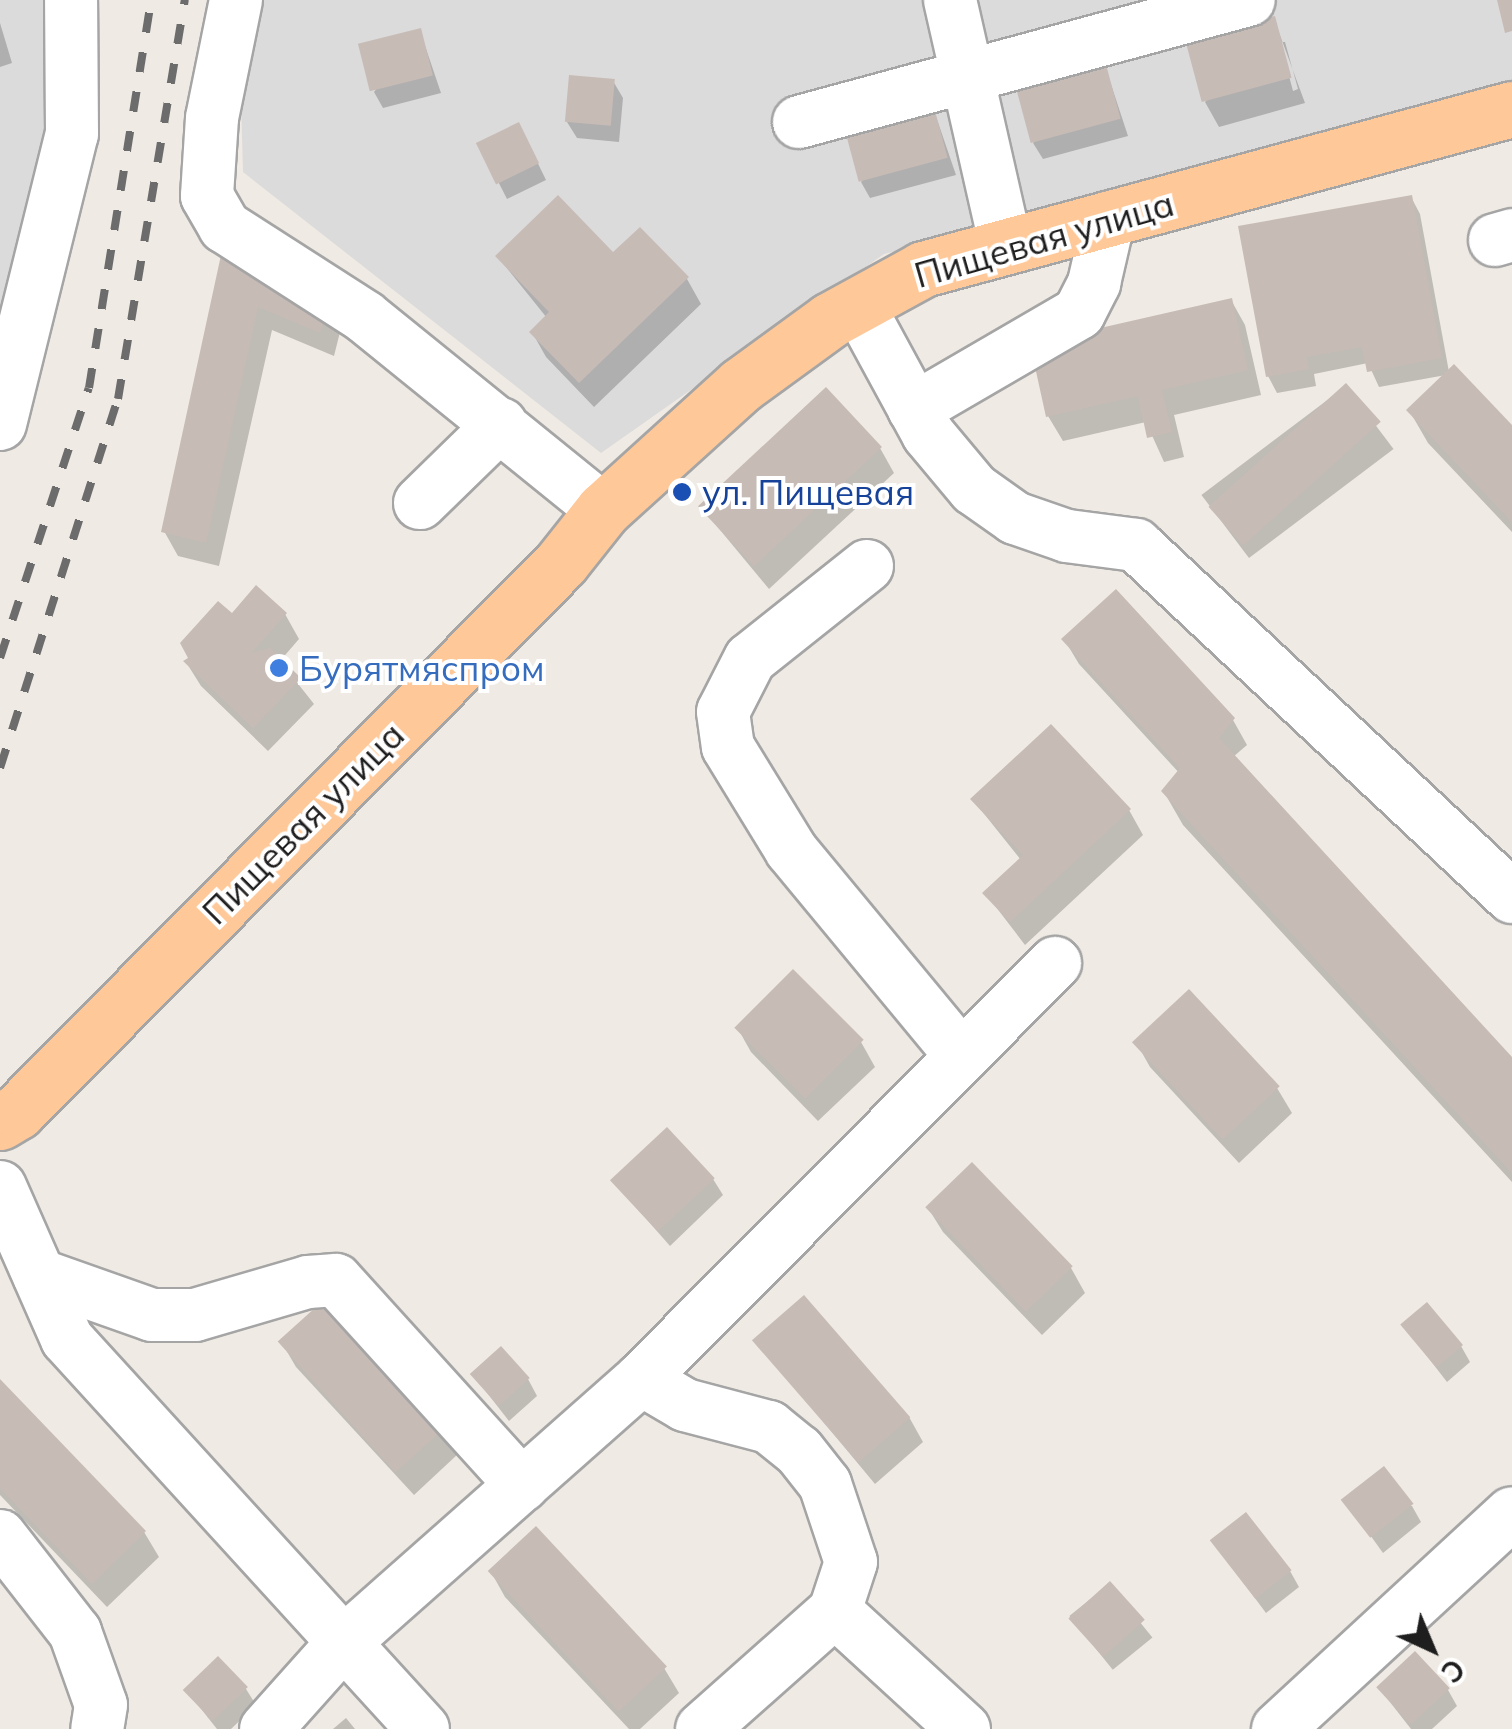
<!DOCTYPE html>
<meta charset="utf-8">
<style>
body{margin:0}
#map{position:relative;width:1512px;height:1729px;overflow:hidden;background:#efeae3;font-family:Mulish,sans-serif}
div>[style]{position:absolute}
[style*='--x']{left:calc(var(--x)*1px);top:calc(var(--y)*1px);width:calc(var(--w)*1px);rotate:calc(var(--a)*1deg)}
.residential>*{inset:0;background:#dcdbdb}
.shadow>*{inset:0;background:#0003;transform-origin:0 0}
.building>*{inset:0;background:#c7bbb6;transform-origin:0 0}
.roads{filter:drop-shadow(2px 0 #a5a5a5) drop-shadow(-2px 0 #a5a5a5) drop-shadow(0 2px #a5a5a5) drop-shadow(0 -2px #a5a5a5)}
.minor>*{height:52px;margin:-26px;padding:0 26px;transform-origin:26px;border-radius:26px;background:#fff}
.major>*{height:55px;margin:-27.5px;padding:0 27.5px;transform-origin:27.5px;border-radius:27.5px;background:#ffc898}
.rail>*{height:8px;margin-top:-4px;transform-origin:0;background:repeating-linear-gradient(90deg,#6c6c6c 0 20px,transparent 0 40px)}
.dots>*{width:28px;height:28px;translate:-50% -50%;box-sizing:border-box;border:5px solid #fff;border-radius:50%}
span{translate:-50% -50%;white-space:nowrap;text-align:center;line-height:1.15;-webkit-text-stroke:8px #fff;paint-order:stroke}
.street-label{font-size:35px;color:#1e1e1e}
.transit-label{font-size:35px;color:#164399}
.left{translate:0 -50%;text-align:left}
.shop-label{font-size:35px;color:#366cbe}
.north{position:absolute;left:1382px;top:1599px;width:100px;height:100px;-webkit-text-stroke:8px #fff;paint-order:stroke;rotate:136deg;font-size:28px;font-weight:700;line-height:40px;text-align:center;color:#1e1e1e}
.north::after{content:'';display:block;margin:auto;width:35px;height:45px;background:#1e1e1e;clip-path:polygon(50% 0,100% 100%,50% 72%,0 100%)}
</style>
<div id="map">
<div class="residential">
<div style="clip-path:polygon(0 0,71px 0,27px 274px,0 361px)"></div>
<div style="clip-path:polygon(238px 0,1512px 0,1512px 100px,884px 254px,601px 453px,243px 172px)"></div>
</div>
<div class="shadow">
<div style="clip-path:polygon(evenodd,1274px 19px,1305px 103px,1219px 127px,1205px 102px,1274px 19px,1280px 42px,1285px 42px,1298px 89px,1293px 91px,1280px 42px)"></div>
<div style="clip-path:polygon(0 23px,12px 63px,0 67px)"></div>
<div style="clip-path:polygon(420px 31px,441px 93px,383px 108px,374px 92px)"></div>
<div style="clip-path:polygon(1103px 60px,1128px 136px,1043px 159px,1033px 143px)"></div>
<div style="clip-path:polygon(613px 81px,623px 98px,619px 142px,577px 138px,567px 122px)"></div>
<div style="clip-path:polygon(930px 99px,956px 175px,870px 198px,861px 182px)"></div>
<div style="clip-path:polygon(527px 141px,546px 180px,507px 199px,479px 144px)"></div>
<div style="clip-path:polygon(1411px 197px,1420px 214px,1449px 372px,1512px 428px,1512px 532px,1428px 443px,1409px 410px,1446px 375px,1379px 387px,1368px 363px,1314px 374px,1316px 386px,1277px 393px,1268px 376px)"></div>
<div style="clip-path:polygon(613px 256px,687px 279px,701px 304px,594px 407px,546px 357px,532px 332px,547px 318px,498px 257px)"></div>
<div style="clip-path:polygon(222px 258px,342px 324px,334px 356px,272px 330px,219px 566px,178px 556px,164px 531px)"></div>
<div style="clip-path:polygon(1231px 300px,1245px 325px,1261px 395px,1174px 415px,1184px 457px,1164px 462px,1146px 422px,1063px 441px,1048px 416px)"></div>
<div style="left:1346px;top:386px;width:79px;height:181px;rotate:53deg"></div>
<div style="clip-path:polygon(880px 448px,894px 473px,769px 589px,701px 507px)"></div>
<div style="clip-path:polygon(285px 614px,299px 639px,280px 661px,314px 704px,268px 751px,201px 686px,186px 662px,232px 616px)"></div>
<div style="clip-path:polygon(1064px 639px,1233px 720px,1247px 745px,1233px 757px,1512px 1060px,1512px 1182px,1183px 825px,1164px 792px,1182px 776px,1079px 664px)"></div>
<div style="clip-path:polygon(973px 800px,1129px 810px,1143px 835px,1025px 945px,986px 894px,1021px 860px)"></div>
<div style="clip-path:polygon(737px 1027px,861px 1042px,875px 1067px,818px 1121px,751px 1052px)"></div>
<div style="clip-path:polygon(1136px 1042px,1277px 1088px,1292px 1113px,1239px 1163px,1150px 1067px)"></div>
<div style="clip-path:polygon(972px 1165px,1071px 1268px,1085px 1293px,1042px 1335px,943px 1232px,928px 1208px)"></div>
<div style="clip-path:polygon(713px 1179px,723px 1195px,670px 1246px,614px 1182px)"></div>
<div style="clip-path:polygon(1403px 1325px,1461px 1346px,1470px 1362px,1447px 1382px)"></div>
<div style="clip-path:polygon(756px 1341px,909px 1417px,923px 1442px,875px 1484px)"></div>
<div style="clip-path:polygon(282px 1343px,443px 1429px,458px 1454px,414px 1495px,296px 1367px)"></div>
<div style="clip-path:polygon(473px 1375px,528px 1379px,537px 1396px,509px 1421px)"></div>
<div style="clip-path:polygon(0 1383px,144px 1532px,159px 1557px,107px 1607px,0 1495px)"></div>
<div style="clip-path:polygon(1345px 1500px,1412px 1506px,1421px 1522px,1383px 1553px)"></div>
<div style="clip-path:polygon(1213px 1542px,1290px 1571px,1299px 1587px,1266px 1613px)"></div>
<div style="clip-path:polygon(491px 1572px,664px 1668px,679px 1693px,640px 1729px,629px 1729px,505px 1597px)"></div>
<div style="left:1109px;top:1584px;width:69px;height:51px;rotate:51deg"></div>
<div style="clip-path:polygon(1379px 1688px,1448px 1690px,1457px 1706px,1432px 1729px,1411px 1729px)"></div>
<div style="clip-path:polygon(246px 1689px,256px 1705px,231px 1729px,217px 1729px,186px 1690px)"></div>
<div style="clip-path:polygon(346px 1718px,355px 1729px,333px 1729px)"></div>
</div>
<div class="building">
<div style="clip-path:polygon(1497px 0,1512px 0,1512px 31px,1505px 33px)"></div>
<div style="left:1275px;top:16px;width:64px;height:93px;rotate:75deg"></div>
<div style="left:421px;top:28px;width:49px;height:65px;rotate:76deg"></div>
<div style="left:1104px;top:57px;width:64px;height:93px;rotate:75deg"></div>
<div style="left:569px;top:75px;width:46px;height:47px;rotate:5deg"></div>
<div style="left:931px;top:96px;width:64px;height:92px;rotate:75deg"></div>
<div style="left:519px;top:122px;width:46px;height:48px;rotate:64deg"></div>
<div style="clip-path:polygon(558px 195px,613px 252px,640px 227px,689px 277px,579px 383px,529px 332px,549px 312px,495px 256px)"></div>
<div style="clip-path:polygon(1412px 195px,1442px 358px,1367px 372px,1362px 347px,1306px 357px,1309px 369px,1266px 377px,1238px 226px)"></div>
<div style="clip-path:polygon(221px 255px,330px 297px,320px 333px,258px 307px,206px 543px,161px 532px)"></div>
<div style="clip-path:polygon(1232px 298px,1248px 370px,1162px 390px,1172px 432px,1147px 438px,1138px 396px,1046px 417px,1030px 344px)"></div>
<div style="clip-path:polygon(1454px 364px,1512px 425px,1512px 522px,1406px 410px)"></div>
<div style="left:1346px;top:383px;width:52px;height:185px;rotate:48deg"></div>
<div style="left:826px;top:387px;width:82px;height:175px;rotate:47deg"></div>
<div style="clip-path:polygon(256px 585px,287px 613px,251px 653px,270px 648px,301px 678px,253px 728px,183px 661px,188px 658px,180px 643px,218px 601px,232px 613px)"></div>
<div style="clip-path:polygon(1116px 589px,1235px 718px,1219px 738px,1512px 1057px,1512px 1173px,1161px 791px,1180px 768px,1061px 639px)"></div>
<div style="clip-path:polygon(1051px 724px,1131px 809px,1010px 922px,982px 893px,1023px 855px,970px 799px)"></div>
<div style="left:793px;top:969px;width:100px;height:83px;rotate:45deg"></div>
<div style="left:1189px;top:989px;width:133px;height:78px;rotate:47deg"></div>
<div style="left:667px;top:1127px;width:70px;height:78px;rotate:47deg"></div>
<div style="left:972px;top:1162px;width:145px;height:65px;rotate:46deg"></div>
<div style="left:804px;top:1295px;width:162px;height:69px;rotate:49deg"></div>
<div style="left:326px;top:1298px;width:176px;height:65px;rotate:48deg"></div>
<div style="left:1427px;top:1302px;width:56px;height:35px;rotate:50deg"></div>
<div style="left:501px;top:1346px;width:43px;height:42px;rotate:48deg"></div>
<div style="clip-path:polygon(0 1379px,146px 1531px,92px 1584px,0 1488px)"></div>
<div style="left:1384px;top:1466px;width:48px;height:55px;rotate:52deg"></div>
<div style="left:1246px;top:1512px;width:74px;height:46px;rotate:52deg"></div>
<div style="left:536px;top:1526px;width:192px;height:66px;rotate:47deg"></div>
<div style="left:1110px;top:1581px;width:52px;height:56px;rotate:48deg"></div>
<div style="left:1415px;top:1651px;width:51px;height:53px;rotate:47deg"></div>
<div style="left:218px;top:1656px;width:43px;height:49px;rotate:46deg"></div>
</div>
<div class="roads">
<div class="minor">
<div style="--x:236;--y:0;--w:120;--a:101.5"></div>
<div style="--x:212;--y:118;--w:78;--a:93.7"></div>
<div style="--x:207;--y:196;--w:36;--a:60"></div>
<div style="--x:225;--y:227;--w:166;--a:32.7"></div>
<div style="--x:365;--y:317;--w:306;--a:39"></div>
<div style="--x:950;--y:0;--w:252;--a:77.2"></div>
<div style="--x:799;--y:122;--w:466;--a:-15.2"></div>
<div style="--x:1495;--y:240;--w:18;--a:-16"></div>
<div style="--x:858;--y:305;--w:147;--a:61.5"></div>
<div style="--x:928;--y:434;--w:72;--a:50.1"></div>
<div style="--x:974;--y:489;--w:50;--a:35.3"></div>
<div style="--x:1015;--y:518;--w:55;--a:19.1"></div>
<div style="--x:1067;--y:536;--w:70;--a:7.4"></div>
<div style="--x:1136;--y:545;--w:515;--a:43.11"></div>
<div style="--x:914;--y:409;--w:191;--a:-30.2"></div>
<div style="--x:1079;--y:313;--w:34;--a:-63"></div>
<div style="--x:1094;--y:283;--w:67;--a:-77"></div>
<div style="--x:0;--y:424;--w:299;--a:-76.1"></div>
<div style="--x:72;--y:134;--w:134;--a:-90.4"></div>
<div style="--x:420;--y:503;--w:113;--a:-44.3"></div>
<div style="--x:867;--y:566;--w:149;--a:141.5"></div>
<div style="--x:750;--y:659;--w:59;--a:117"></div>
<div style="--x:723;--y:712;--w:35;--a:82"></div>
<div style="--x:728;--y:747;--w:121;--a:58.5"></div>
<div style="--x:791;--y:850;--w:268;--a:50.4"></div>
<div style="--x:0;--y:1187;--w:166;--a:66.2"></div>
<div style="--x:67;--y:1339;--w:528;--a:47.61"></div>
<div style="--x:39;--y:1275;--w:120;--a:19.5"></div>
<div style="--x:152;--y:1315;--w:43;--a:0"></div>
<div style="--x:195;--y:1315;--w:118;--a:-16.3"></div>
<div style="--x:308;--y:1282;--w:28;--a:-4"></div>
<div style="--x:336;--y:1280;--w:277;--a:47.8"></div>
<div style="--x:641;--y:1379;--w:51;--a:30.6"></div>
<div style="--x:685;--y:1405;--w:87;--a:14.7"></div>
<div style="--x:769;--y:1427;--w:38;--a:39"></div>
<div style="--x:799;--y:1451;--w:42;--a:51.8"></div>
<div style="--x:825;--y:1484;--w:82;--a:71.6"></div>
<div style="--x:851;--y:1562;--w:52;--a:108.1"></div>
<div style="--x:835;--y:1611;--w:175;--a:42.5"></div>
<div style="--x:0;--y:1536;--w:122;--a:52"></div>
<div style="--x:75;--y:1632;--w:77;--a:70.4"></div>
<div style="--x:101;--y:1705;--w:24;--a:99"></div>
<div style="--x:266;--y:1729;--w:115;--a:-48.2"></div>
<div style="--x:343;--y:1643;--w:398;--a:-41.5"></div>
<div style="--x:641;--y:1379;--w:587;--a:-45.14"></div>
<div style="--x:702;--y:1729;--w:178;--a:-41.6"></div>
<div style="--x:1278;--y:1729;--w:318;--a:-42.7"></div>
</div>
<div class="major">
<div style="--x:0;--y:1122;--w:21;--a:-31"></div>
<div style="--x:18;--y:1111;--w:771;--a:-45.26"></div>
<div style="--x:561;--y:563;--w:68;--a:-51.6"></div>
<div style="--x:603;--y:510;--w:186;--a:-42.2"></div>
<div style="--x:741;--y:385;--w:110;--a:-36.1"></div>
<div style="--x:830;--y:320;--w:106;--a:-28.7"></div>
<div style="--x:923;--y:269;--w:610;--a:-15.2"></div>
</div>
</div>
<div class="rail">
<div style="--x:0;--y:658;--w:284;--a:-71.8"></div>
<div style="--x:89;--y:388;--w:393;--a:-80.9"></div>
<div style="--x:0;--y:768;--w:387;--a:-72.3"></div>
<div style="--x:118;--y:399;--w:405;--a:-80.5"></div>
</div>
<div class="dots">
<div style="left:682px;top:492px;background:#1a4fb4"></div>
<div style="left:279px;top:668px;background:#3f7fe0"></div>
</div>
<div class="street-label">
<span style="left:1044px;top:239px;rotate:-16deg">Пищевая улица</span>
<span style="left:303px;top:823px;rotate:-45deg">Пищевая улица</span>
</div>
<div class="transit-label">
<span class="left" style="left:702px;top:492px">ул. Пищевая</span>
</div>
<div class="shop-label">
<span class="left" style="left:299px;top:668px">Бурятмяспром</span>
</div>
<div class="north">С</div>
</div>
